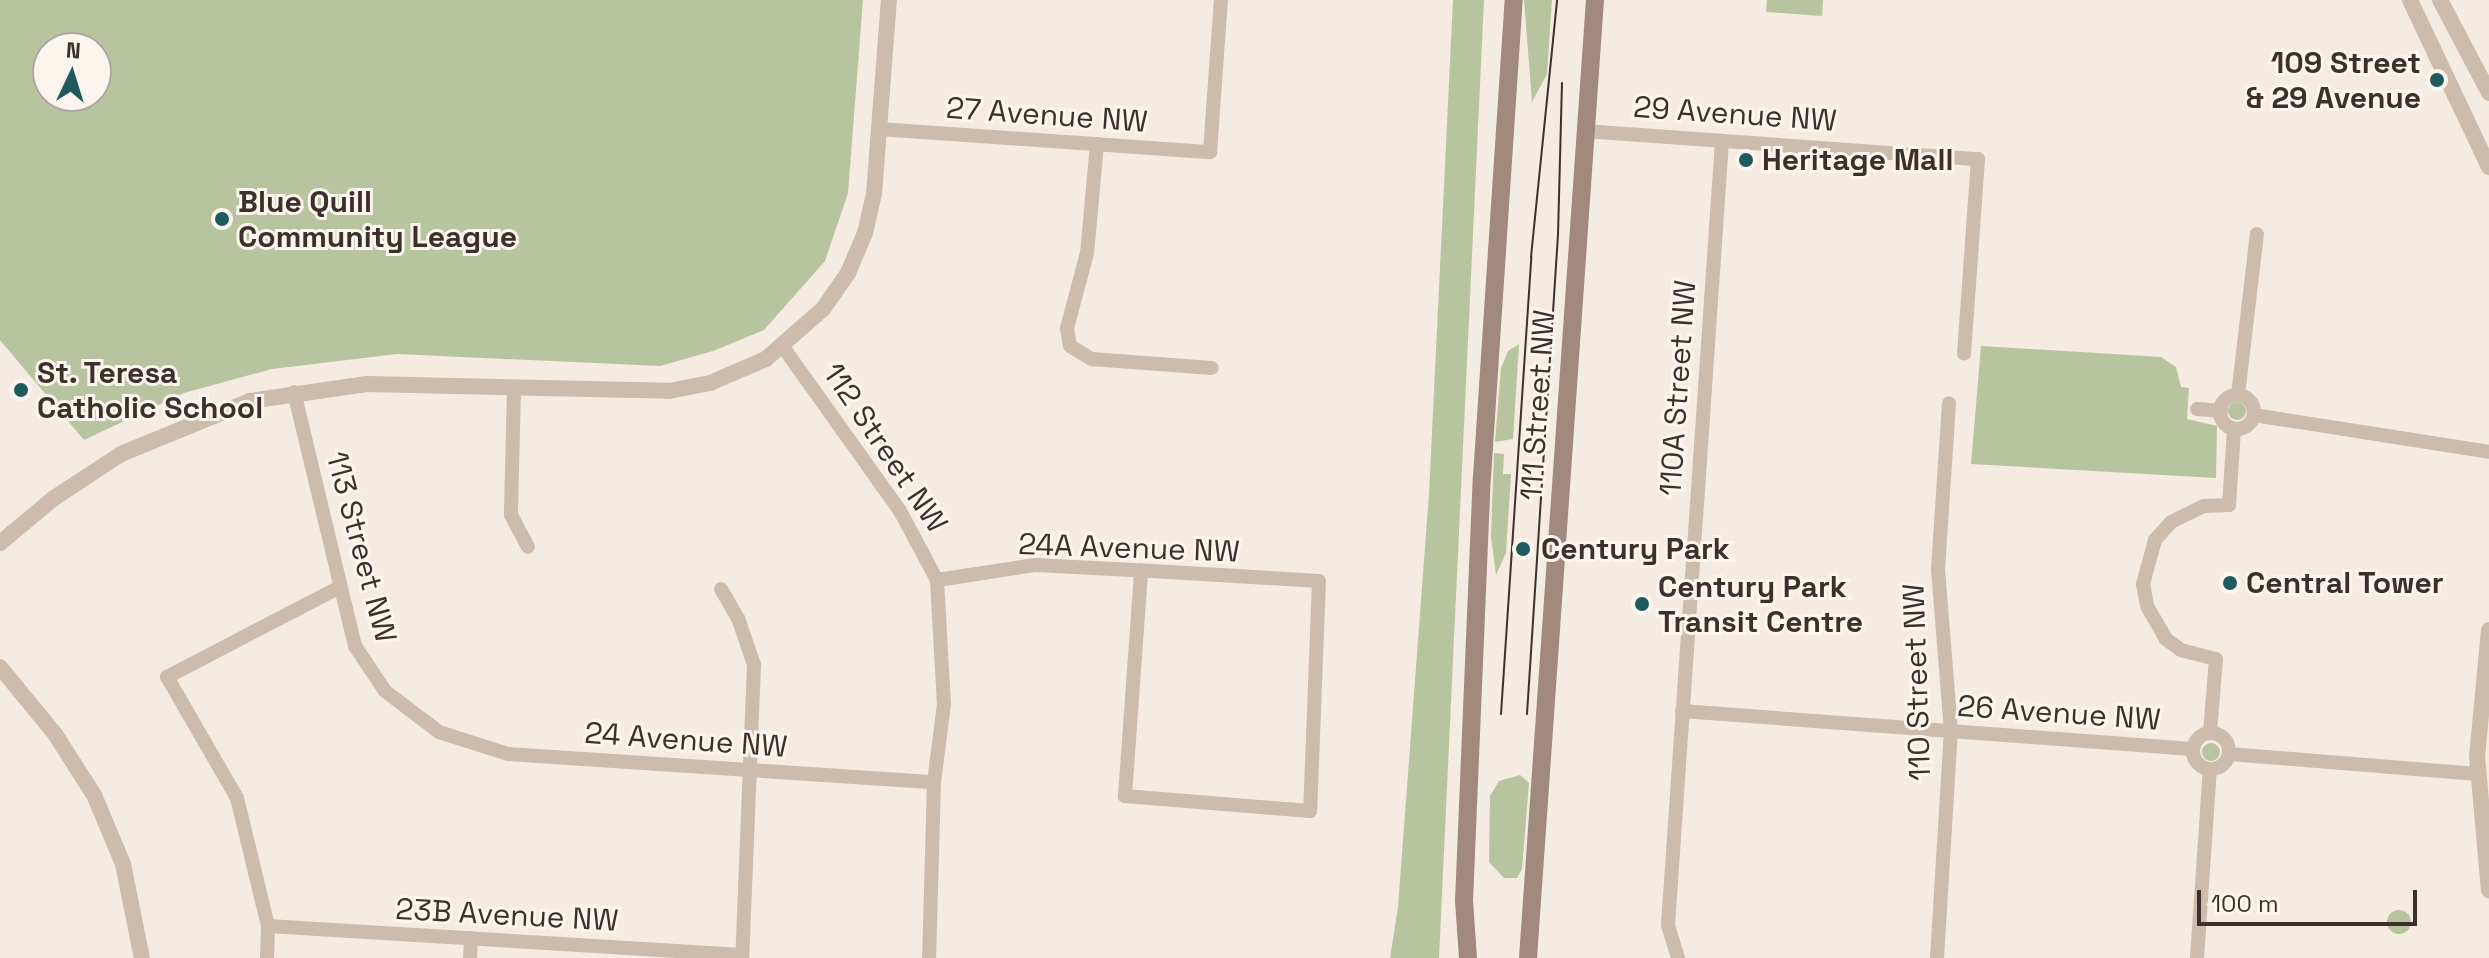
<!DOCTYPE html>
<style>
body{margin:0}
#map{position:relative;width:2489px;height:958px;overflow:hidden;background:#f4ebe1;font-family:"Space Grotesk",sans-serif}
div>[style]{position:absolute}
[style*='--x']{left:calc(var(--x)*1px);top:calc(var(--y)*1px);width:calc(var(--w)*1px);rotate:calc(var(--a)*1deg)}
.green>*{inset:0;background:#b8c4a0}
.round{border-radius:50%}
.minor>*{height:14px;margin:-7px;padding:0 7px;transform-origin:7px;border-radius:7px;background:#cdbbac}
.minor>.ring{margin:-7px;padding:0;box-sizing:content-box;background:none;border:14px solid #cdbbac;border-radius:50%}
.tertiary>*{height:16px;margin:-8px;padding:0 8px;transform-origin:8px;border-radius:8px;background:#cdbbac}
.secondary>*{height:18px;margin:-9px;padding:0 9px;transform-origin:9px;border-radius:9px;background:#a18a7d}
.tram>*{height:2px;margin:-1px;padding:0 1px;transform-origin:1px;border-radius:1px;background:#3b302b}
.dots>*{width:22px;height:22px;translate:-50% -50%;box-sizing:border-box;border:4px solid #fbf5ee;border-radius:50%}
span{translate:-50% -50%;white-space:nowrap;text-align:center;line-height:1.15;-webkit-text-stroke:6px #fbf5ee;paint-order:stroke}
.poi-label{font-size:30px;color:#3b302b;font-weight:700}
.right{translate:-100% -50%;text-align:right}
.left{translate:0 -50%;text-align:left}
.street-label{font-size:30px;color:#3b302b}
.north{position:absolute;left:32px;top:32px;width:80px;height:80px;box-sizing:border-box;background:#fbf5ee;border:2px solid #aea6a0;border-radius:50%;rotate:4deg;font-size:22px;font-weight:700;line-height:32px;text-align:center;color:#3b302b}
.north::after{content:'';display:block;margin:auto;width:28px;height:36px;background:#1f5a5e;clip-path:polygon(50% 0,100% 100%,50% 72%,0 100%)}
.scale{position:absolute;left:2197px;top:890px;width:220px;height:36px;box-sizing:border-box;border:4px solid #3b302b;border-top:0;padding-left:10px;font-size:24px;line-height:28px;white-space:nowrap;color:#3b302b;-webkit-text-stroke:6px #fbf5ee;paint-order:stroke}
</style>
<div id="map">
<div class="green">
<div style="clip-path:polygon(evenodd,0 0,863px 0,848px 193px,825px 261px,764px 330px,713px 351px,660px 366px,397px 354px,272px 369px,184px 393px,84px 440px,0 340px,0 0,96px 48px,96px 96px,48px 96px,48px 48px,96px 48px)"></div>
<div style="clip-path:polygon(1453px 0,1484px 0,1439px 958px,1390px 958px,1398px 907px,1429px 494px)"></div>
<div style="clip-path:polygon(1524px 0,1552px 0,1547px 74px,1532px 102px)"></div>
<div style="clip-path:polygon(1767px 0,1823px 0,1822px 16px,1766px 12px)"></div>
<div style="clip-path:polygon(1519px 344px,1513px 439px,1495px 442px,1501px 368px,1508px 351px)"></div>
<div style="clip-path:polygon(1981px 346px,2161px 357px,2176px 367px,2181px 387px,2189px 388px,2187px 419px,2217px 426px,2216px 478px,1971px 464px)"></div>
<div class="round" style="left:2228px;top:402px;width:18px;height:18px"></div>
<div style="clip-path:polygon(1494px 453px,1504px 454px,1503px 474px,1511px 474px,1506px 553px,1496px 575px,1491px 536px)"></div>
<div class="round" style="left:2202px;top:743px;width:18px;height:18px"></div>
<div style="clip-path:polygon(1520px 775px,1529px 783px,1522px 869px,1517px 878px,1504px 878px,1489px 862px,1490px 796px,1499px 781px)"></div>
<div class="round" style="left:2387px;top:910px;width:24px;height:24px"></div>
</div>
<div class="minor">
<div style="--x:879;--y:129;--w:332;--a:4"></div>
<div style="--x:1210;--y:152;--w:152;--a:-85.9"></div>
<div style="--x:1584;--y:131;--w:395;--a:4.1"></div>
<div style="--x:1978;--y:159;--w:195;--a:94.1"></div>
<div style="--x:1097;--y:144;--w:109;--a:95.2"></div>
<div style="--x:1087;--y:253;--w:78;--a:104.9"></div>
<div style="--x:1067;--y:328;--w:18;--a:81"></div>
<div style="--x:1070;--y:346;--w:26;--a:31"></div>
<div style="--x:1092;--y:359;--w:120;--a:4.3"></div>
<div style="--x:783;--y:347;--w:201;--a:54.5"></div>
<div style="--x:900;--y:511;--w:78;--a:61.8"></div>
<div style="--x:937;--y:580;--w:124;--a:86.8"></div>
<div style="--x:944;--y:704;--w:79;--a:97.3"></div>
<div style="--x:934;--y:782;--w:176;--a:91.6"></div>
<div style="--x:514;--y:388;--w:127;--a:91.4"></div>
<div style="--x:511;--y:515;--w:36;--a:62"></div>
<div style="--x:294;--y:392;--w:261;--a:76.5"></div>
<div style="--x:355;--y:646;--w:54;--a:56.3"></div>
<div style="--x:385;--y:691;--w:68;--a:37.2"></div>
<div style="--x:439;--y:732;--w:72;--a:17.7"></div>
<div style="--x:508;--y:754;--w:427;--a:3.8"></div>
<div style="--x:2238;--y:395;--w:162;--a:-83.3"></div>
<div class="ring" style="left:2220px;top:395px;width:20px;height:20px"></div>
<div style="--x:2197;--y:409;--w:24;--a:5"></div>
<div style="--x:2254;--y:415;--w:238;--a:8.9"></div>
<div style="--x:937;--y:580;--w:99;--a:-8.7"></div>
<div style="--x:1035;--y:565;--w:117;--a:2.9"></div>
<div style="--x:1152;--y:571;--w:167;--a:3.4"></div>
<div style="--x:1319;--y:581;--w:230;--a:92.2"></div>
<div style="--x:1310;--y:811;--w:186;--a:-175.4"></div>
<div style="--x:1125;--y:796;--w:226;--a:-85.9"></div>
<div style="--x:721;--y:589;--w:34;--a:60"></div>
<div style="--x:738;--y:618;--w:50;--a:71.2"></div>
<div style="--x:754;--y:665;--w:293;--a:92.3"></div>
<div style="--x:1682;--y:711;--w:511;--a:4.26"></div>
<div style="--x:2210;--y:732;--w:73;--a:-85.3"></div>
<div style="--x:2216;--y:659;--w:36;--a:-166"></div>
<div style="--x:2181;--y:650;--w:19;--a:-144"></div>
<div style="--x:2166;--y:639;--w:38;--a:-120"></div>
<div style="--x:2147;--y:606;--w:22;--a:-100"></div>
<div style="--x:2143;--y:584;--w:46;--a:-74.7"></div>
<div style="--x:2155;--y:540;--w:24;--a:-48"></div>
<div style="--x:2171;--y:522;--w:37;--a:-26"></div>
<div style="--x:2204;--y:506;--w:25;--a:-2"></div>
<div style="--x:2229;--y:505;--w:76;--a:-86.2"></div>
<div class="ring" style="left:2193px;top:733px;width:22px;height:22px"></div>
<div style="--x:2229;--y:754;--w:249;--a:4.6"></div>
<div style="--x:268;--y:926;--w:475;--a:3.5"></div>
<div style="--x:267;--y:958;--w:32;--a:-88"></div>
<div style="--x:268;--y:926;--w:132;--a:-103.6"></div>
<div style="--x:237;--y:798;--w:140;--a:-120"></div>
<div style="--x:167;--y:677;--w:195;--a:-27.5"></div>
<div style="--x:470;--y:958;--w:20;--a:-87"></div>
<div style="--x:1678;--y:958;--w:34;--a:-107"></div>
<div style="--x:1668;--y:925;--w:786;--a:-86.06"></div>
<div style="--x:1937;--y:958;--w:227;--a:-86.5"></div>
<div style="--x:1951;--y:731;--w:163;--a:-94.6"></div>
<div style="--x:1938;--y:569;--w:166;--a:-86.2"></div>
<div style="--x:2197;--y:958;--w:189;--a:-86.1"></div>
</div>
<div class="tertiary">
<div style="--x:2410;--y:0;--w:185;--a:64.7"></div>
<div style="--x:2440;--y:0;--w:105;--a:62.2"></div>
<div style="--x:0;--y:543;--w:70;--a:-39.8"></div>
<div style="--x:54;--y:498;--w:80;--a:-33.3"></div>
<div style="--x:121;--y:454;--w:139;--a:-22.3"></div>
<div style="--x:250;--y:401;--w:118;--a:-8.3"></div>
<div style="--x:367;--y:384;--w:302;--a:1.3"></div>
<div style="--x:669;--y:391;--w:42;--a:-11"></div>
<div style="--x:710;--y:383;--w:61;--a:-23.2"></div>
<div style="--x:766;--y:359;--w:76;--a:-41.3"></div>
<div style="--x:823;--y:309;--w:44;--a:-55.2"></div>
<div style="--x:848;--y:273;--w:43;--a:-67"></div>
<div style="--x:865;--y:233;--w:40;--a:-77"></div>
<div style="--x:874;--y:194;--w:195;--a:-85.6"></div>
<div style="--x:2489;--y:630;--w:127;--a:95.4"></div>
<div style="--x:2477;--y:756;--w:135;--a:84.9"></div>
<div style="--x:0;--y:667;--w:87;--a:50.6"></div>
<div style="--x:55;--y:734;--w:72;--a:57.4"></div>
<div style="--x:94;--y:795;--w:75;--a:67.2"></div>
<div style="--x:123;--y:864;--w:96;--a:78.6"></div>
</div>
<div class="secondary">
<div style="--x:1468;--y:958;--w:57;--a:-94"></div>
<div style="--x:1464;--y:901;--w:424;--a:-87.6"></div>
<div style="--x:1482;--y:477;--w:478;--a:-86.2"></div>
<div style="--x:1528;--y:958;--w:960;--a:-86"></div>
</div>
<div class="tram">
<div style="--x:1501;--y:714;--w:458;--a:-86.2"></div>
<div style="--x:1531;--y:257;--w:258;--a:-84.2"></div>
<div style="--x:1527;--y:714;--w:480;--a:-86.3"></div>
<div style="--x:1558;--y:235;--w:152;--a:-88.5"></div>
</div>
<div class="dots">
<div style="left:2437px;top:80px;background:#1f5a5e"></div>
<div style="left:1746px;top:160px;background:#1f5a5e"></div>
<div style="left:222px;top:219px;background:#1f5a5e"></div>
<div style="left:21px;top:390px;background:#1f5a5e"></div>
<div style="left:1523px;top:549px;background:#1f5a5e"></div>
<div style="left:2230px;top:583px;background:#1f5a5e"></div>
<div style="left:1642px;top:604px;background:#1f5a5e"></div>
</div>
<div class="poi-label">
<span class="right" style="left:2421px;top:80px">109 Street<br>&amp; 29 Avenue</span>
<span class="left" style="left:1762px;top:160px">Heritage Mall</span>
<span class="left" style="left:238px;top:219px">Blue Quill<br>Community League</span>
<span class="left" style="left:37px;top:390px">St. Teresa<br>Catholic School</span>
<span class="left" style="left:1541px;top:549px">Century Park</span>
<span class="left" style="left:2246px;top:583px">Central Tower</span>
<span class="left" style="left:1658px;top:604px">Century Park<br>Transit Centre</span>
</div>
<div class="street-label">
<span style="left:1735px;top:114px;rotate:4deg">29 Avenue NW</span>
<span style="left:1047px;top:115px;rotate:4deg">27 Avenue NW</span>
<span style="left:1678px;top:388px;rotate:-86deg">110A Street NW</span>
<span style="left:1538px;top:405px;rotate:-86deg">111 Street NW</span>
<span style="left:885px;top:448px;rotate:56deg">112 Street NW</span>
<span style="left:361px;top:547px;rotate:75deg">113 Street NW</span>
<span style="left:1129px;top:548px;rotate:2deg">24A Avenue NW</span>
<span style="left:1917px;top:682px;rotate:-92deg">110 Street NW</span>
<span style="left:2059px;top:713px;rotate:4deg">26 Avenue NW</span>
<span style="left:686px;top:740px;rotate:4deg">24 Avenue NW</span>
<span style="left:507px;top:915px;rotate:3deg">23B Avenue NW</span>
</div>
<div class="north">N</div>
<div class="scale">100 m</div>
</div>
